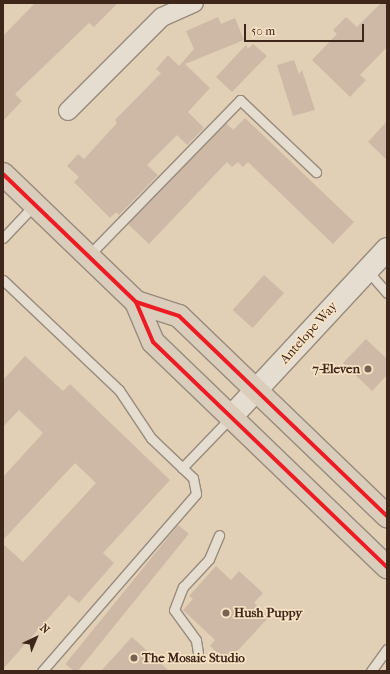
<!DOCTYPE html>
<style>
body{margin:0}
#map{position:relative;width:390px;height:674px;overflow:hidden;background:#e2d0b6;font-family:"IM FELL French Canon",serif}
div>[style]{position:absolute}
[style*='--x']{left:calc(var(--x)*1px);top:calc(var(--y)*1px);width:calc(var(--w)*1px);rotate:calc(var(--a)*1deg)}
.building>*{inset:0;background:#cdb9a6;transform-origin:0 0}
.roads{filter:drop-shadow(1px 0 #988b7c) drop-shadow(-1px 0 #988b7c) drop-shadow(0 1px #988b7c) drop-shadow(0 -1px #988b7c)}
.lane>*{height:9px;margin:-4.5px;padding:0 4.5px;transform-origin:4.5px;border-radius:4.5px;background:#e5ddd0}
.street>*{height:18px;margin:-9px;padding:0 9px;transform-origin:9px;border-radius:9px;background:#e5ddd0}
.secondary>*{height:22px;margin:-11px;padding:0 11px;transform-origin:11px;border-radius:11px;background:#e5ddd0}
.primary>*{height:22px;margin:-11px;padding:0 11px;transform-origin:11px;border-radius:11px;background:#dacdbc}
.bus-1>*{height:4px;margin:-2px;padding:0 2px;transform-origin:2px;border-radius:2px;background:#ed1b24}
.dots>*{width:11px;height:11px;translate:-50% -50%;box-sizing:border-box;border:2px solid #f7e2c4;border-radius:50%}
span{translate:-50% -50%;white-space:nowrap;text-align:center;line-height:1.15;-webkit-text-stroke:3.5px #f7e2c4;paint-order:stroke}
.street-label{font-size:13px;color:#3e261b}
.poi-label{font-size:13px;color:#3e261b;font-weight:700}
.right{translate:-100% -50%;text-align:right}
.left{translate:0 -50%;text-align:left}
.frame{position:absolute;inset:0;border:4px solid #3e261b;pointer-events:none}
.north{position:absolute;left:16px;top:618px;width:40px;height:40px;-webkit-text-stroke:3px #f7e2c4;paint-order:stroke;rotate:44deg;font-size:11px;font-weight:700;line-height:16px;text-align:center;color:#3e261b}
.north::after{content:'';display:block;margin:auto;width:14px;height:18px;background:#3e261b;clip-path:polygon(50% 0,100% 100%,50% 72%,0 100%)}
.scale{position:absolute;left:244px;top:24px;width:120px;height:18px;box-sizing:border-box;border:2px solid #3e261b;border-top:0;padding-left:5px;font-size:12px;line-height:14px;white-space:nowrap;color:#3e261b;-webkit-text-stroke:3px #f7e2c4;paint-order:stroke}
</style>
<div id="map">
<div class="building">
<div style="clip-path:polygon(35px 3px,118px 3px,94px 27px,89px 23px,15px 94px,22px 101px,3px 121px,3px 36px)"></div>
<div style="clip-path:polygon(381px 3px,387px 3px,387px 47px,360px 75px,366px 80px,350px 97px,312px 60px,337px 34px,333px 30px,346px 17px,357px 27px)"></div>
<div style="clip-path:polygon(218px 17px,221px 24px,235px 18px,244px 40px,185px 64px,210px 88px,188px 112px,204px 128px,187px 145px,177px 135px,147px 165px,158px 175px,119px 215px,116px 212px,110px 218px,74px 182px,79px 177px,67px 166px,78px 154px,84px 159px,117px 123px,115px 120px,161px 73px,156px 69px,168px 55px,179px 66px,194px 49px,186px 31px)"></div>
<div style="clip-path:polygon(253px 44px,267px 56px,232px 92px,216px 77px,246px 45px,248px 49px)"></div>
<div style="clip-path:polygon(294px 60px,299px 74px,302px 70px,315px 110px,293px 116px,277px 65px)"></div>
<div style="clip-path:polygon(245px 118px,354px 222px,333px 244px,248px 162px,243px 167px,238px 162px,232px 167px,227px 162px,149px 244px,128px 224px,226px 123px,233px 130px)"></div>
<div style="clip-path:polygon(387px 121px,387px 160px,368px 142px)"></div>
<div style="left:264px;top:275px;width:27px;height:47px;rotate:42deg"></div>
<div style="clip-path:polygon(366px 339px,387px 359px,387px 375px,372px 391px,343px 363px)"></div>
<div style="clip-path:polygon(25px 356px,63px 391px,70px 384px,170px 480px,103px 553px,114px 563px,79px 603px,69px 595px,3px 669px,3px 544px,23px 562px,96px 483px,75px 463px,3px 540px,3px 477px,43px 433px,19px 410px,3px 427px,3px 380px)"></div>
<div style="left:178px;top:525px;width:14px;height:179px;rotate:39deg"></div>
<div style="clip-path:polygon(216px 566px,231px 580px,239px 571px,263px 593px,254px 603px,269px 617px,227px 662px,210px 646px,215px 640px,183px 610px,193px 599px,189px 596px)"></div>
<div style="clip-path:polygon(132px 637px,169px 671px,101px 671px)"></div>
</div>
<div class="roads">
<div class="lane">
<div style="--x:3;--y:238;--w:47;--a:-46.7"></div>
<div style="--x:88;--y:256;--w:218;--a:-45.7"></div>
<div style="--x:240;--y:100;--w:105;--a:43.5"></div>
<div style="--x:367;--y:270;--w:30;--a:49"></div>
<div style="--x:3;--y:280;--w:160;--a:43.5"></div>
<div style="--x:119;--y:390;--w:58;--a:56.3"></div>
<div style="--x:151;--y:438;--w:58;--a:43.6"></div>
<div style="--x:193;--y:478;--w:16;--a:79"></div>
<div style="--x:196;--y:494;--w:235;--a:131"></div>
<div style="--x:182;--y:468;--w:71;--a:-46.1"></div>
<div style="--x:198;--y:653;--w:13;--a:-99"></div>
<div style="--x:196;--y:640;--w:37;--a:-126"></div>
<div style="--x:174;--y:610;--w:25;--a:-69"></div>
<div style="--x:183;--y:587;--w:38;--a:-47"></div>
<div style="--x:209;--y:559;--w:26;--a:-67"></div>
<div style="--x:371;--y:671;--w:27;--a:-54"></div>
</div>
<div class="street">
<div style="--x:68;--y:111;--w:133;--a:-45"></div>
<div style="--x:162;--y:17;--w:35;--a:-24"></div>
</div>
<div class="secondary">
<div style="--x:231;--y:417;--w:229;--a:-47.1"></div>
</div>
<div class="primary">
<div style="--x:3;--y:174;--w:185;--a:43.9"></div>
<div style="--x:136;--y:302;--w:43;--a:67"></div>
<div style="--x:153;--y:342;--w:325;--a:43.9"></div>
<div style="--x:136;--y:302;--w:45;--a:18"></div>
<div style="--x:179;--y:316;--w:289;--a:43.9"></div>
</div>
</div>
<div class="bus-1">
<div style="--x:3;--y:174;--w:185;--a:43.9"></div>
<div style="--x:136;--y:302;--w:43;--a:67"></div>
<div style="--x:153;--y:342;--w:325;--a:43.9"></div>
<div style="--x:136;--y:302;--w:45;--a:18"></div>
<div style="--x:179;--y:316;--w:289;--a:43.9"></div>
</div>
<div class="dots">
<div style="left:368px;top:369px;background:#776251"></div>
<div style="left:226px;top:613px;background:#776251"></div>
<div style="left:134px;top:658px;background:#776251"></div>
</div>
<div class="street-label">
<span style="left:309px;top:333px;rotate:-48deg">Antelope Way</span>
</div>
<div class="poi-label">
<span class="right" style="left:360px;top:369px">7-Eleven</span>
<span class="left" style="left:234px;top:613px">Hush Puppy</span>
<span class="left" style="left:142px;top:658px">The Mosaic Studio</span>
</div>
<div class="frame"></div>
<div class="north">N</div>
<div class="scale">50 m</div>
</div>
